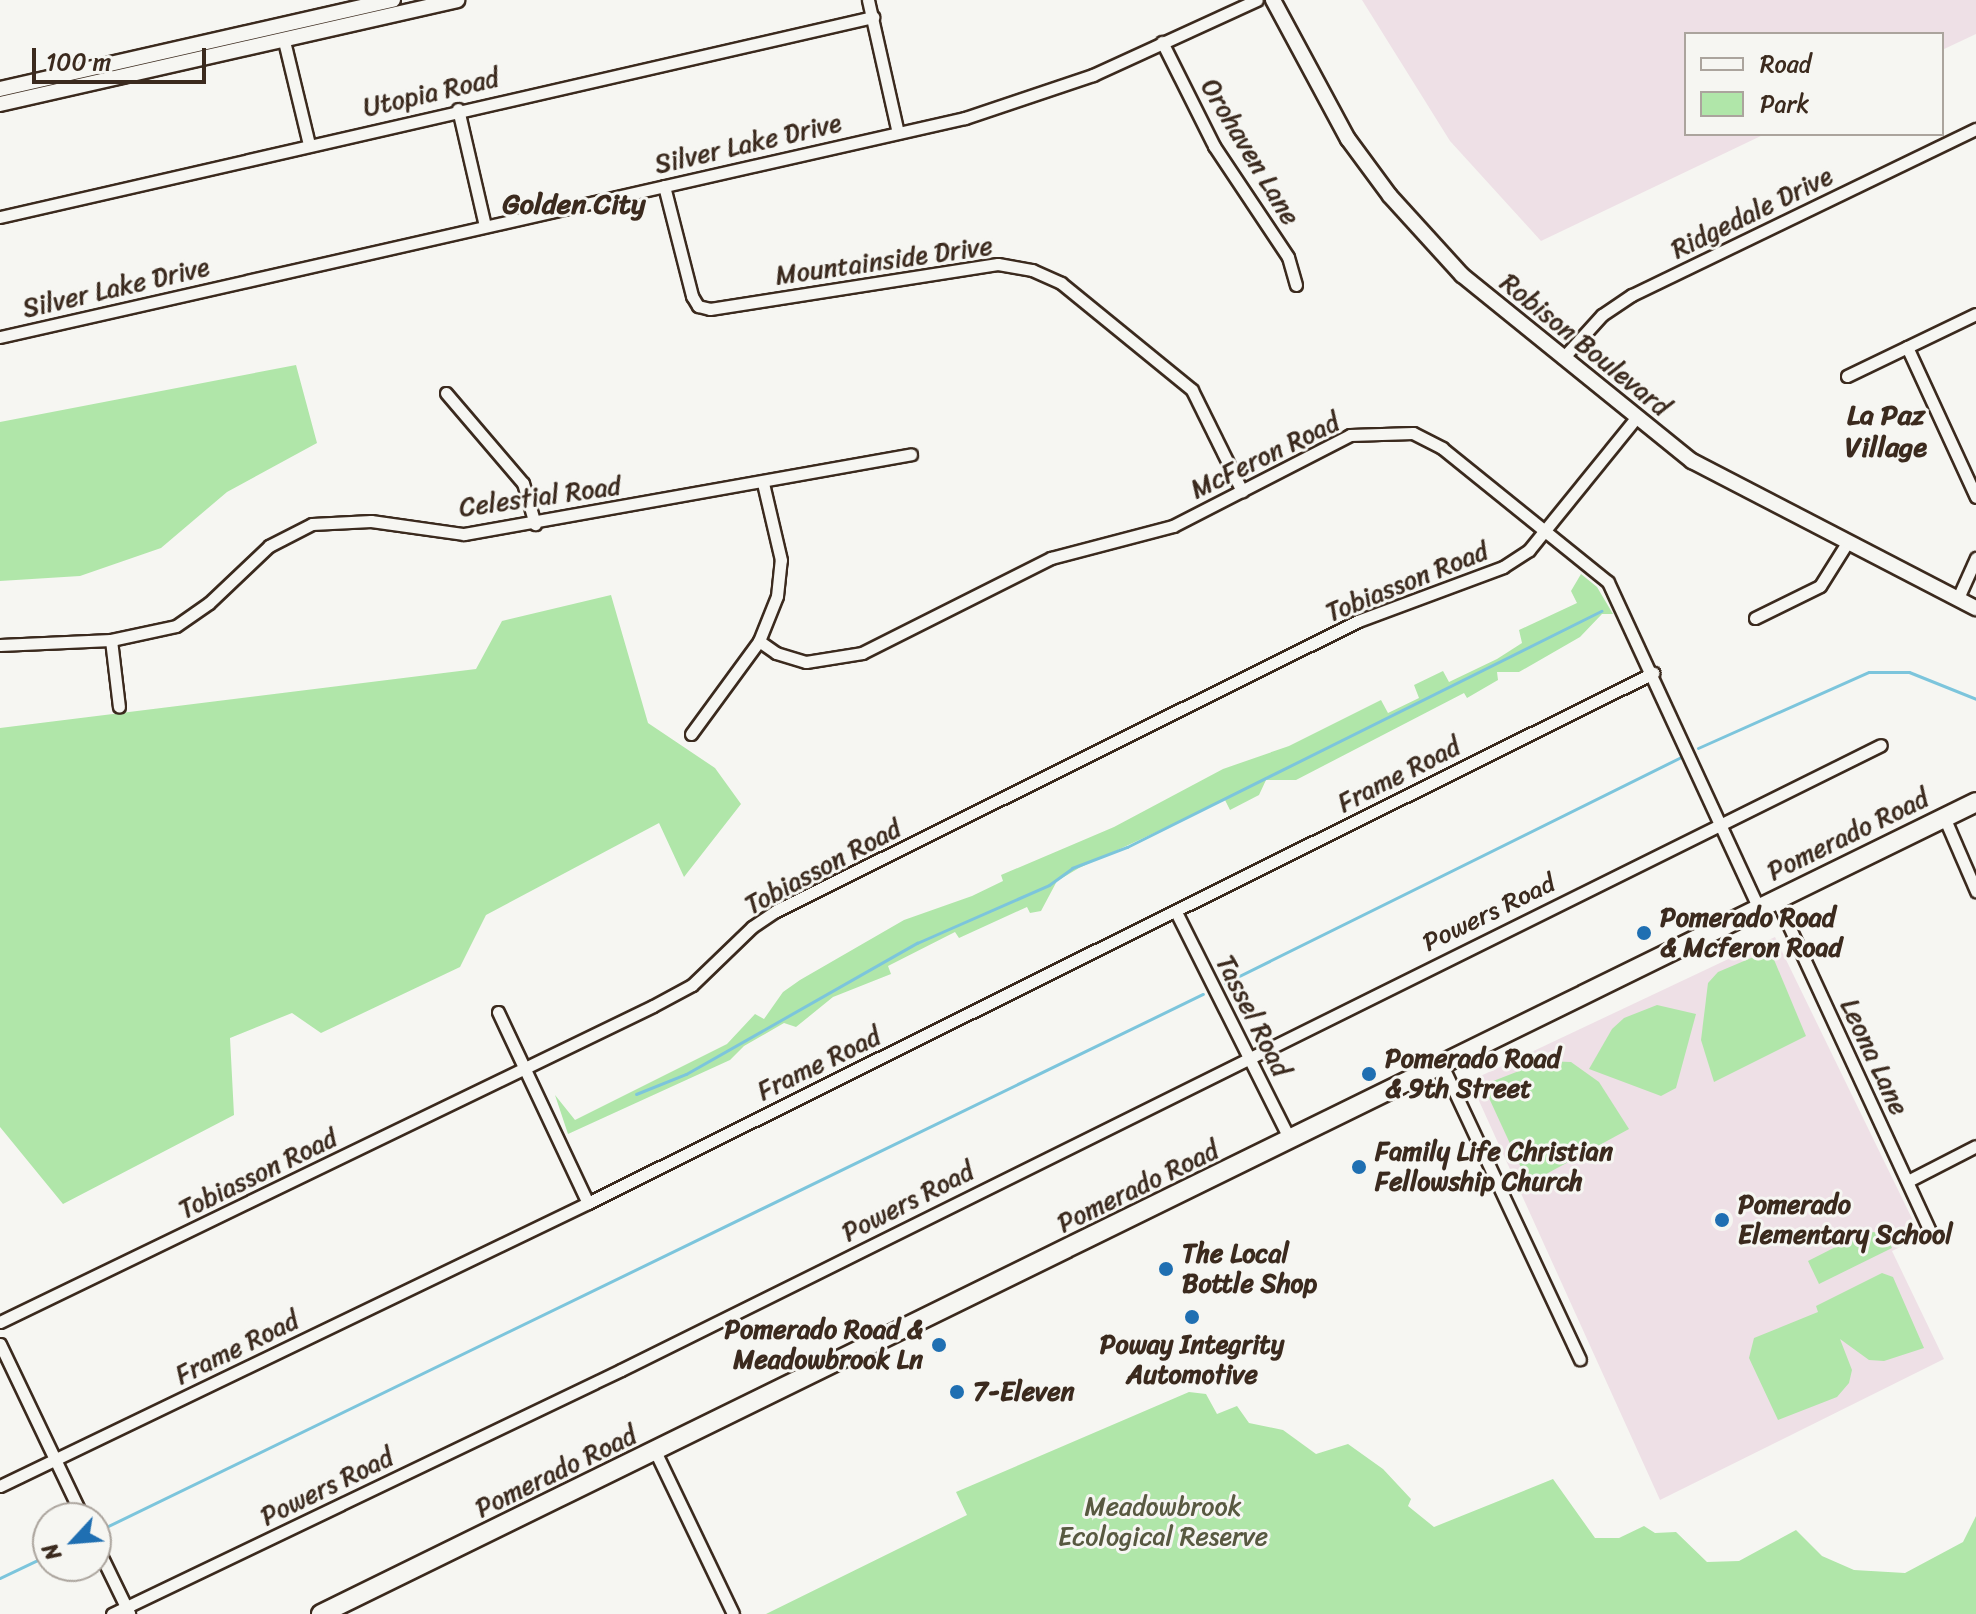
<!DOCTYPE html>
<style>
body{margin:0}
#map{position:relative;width:1976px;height:1614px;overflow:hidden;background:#f6f6f2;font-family:Sriracha,sans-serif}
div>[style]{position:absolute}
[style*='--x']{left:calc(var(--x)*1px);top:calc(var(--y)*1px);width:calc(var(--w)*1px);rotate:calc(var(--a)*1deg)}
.built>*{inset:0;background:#eee0e6}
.green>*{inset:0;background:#b0e6a9}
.stream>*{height:3px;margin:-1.5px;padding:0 1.5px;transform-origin:1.5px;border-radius:1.5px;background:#7cc5dc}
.roads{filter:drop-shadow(2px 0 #3b2a1e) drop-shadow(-2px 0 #3b2a1e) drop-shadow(0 2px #3b2a1e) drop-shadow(0 -2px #3b2a1e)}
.minor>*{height:11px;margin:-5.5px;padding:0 5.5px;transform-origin:5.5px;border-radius:5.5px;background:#f6f6f2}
.tertiary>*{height:14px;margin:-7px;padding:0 7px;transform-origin:7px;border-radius:7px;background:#f6f6f2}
.primary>*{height:18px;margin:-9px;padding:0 9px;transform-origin:9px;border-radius:9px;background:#f6f6f2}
.dots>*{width:22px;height:22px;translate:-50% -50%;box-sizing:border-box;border:4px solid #f6f6f2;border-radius:50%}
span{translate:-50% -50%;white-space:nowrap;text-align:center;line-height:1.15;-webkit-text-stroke:6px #f6f6f2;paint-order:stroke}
.street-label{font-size:26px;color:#3b2a1e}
.poi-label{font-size:26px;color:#3b2a1e;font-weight:700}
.left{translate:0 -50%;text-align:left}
.right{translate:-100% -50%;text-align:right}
.park-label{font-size:26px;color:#585941}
.neighbourhood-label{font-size:28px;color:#3b2a1e;font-weight:700}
.legend{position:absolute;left:1684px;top:32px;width:260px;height:104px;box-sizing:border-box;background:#f6f6f2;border:2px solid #aba49d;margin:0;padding:10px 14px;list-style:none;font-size:24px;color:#3b2a1e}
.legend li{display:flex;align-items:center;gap:16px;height:40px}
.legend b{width:40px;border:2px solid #aba49d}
.north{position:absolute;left:32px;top:1502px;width:80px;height:80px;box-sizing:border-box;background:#f6f6f2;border:2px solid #aba49d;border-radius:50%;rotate:244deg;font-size:22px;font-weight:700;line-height:32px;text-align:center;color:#3b2a1e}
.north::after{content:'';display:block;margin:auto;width:28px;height:36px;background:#1f6fb2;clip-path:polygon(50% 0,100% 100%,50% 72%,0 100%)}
.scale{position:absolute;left:32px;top:48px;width:174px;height:36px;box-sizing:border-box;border:4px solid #3b2a1e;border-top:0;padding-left:10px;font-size:24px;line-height:28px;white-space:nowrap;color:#3b2a1e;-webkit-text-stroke:6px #f6f6f2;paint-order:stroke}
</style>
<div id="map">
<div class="built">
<div style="clip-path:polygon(1362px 0,1976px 0,1976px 34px,1942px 50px,1942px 34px,1686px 34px,1686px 134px,1765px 134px,1541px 241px,1450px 141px)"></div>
<div style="clip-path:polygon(1775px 937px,1921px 1237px,1892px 1251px,1944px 1359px,1660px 1500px,1470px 1081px)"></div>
</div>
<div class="green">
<div style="clip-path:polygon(296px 365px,317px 443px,227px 492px,161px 548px,80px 576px,0 581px,0 422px)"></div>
<div style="clip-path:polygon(1581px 574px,1597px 587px,1613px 614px,1602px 614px,1580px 637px,1519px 672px,1497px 672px,1498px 680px,1467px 698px,1464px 693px,1296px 780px,1266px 780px,1259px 795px,1230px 810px,1225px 800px,1079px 868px,1057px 881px,1041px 911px,1030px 913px,1027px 907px,959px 938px,955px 932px,888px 966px,891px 974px,833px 997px,796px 1027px,784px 1023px,744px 1046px,730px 1060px,568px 1134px,555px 1095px,575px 1120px,727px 1044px,755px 1014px,764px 1019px,783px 992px,800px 980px,904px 920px,972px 896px,1003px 881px,1001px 875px,1114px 827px,1223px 769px,1289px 746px,1381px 700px,1388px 713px,1419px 698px,1414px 685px,1443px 671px,1449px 682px,1497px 659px,1522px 643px,1519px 630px,1577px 603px,1571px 591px)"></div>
<div style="clip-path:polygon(611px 595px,648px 723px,715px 768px,741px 804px,684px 877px,659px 823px,486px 915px,460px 967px,321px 1033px,292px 1013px,230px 1038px,234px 1115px,63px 1204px,0 1127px,0 728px,476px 669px,502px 621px)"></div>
<div style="clip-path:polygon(1770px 950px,1806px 1036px,1714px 1082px,1701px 1040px,1708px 983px,1718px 972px)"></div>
<div style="clip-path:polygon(1657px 1005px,1696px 1014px,1676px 1088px,1661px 1096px,1589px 1069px,1612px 1029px,1624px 1018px)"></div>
<div style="clip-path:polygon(1545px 1061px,1571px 1062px,1599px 1082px,1629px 1129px,1537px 1179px,1524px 1174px,1483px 1085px)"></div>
<div style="clip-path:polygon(1867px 1231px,1885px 1234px,1892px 1248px,1819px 1284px,1808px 1261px)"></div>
<div style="clip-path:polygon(1882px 1273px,1893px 1277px,1924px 1348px,1884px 1361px,1869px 1360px,1840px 1339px,1852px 1370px,1849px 1383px,1837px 1397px,1778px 1420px,1749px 1358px,1754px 1338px,1818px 1312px,1816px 1306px)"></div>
<div style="clip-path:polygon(1189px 1392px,1206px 1394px,1217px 1414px,1237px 1406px,1249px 1423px,1283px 1430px,1316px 1454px,1348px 1444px,1383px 1469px,1411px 1499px,1408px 1506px,1434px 1527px,1553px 1479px,1595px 1538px,1619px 1538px,1644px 1526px,1655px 1533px,1676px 1532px,1707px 1562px,1739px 1561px,1796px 1530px,1822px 1556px,1854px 1570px,1905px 1573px,1963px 1542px,1976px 1516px,1976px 1614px,766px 1614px,967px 1515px,956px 1492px)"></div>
</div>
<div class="stream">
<div style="--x:1698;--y:748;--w:187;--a:-24"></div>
<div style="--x:1869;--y:672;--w:40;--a:0"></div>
<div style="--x:1909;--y:672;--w:72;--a:21.9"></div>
<div style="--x:1225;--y:983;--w:509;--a:-26.36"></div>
<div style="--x:636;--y:1094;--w:54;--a:-21.8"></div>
<div style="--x:686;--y:1074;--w:266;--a:-29.6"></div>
<div style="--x:917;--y:943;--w:144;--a:-23.7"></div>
<div style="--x:1049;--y:885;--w:29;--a:-36"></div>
<div style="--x:1072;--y:868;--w:59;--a:-20.9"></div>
<div style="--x:1127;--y:847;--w:530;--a:-26.47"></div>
<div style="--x:102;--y:1529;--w:1224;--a:-25.92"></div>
<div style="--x:0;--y:1578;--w:53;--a:-25.6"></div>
</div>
<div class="roads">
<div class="minor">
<div style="--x:868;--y:0;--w:136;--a:77.3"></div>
<div style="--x:284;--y:41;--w:106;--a:76.4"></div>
<div style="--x:1162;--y:42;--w:116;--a:63.4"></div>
<div style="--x:1214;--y:146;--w:133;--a:56.3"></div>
<div style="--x:1288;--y:257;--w:29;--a:74"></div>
<div style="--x:458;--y:109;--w:120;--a:77"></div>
<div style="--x:664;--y:186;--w:114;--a:75.7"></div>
<div style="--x:692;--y:296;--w:12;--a:59"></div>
<div style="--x:698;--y:306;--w:12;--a:14"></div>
<div style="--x:710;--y:309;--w:291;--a:-8.9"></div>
<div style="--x:998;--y:264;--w:35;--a:10"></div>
<div style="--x:1032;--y:270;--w:32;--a:24"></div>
<div style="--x:1061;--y:283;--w:169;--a:39.2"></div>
<div style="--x:1192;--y:390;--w:113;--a:63.7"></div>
<div style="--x:0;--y:217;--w:896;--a:-12.9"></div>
<div style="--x:0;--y:337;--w:990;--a:-12.79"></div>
<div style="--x:965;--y:118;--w:135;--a:-18.6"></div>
<div style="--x:1093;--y:75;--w:180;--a:-24.6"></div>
<div style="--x:1907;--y:347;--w:165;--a:65.3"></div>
<div style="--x:1563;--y:358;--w:58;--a:-47.8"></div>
<div style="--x:1602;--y:315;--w:36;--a:-34"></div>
<div style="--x:1632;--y:295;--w:382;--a:-25.8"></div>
<div style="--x:1847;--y:376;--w:143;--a:-25.7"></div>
<div style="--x:446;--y:393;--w:118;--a:49.5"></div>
<div style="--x:523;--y:483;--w:43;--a:73.7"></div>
<div style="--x:1958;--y:598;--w:44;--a:-65.8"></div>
<div style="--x:1755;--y:618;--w:72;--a:-26.2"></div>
<div style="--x:1820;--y:586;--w:51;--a:-57.9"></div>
<div style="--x:111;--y:640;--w:67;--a:83.2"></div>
<div style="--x:759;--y:641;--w:21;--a:35"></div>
<div style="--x:776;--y:653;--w:31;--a:17"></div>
<div style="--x:806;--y:662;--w:57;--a:-9.1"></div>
<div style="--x:862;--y:653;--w:212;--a:-26.7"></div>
<div style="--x:1051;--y:558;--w:126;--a:-14.7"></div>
<div style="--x:1173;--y:526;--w:199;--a:-27.2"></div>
<div style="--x:1350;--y:435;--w:63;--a:-1.8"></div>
<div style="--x:1413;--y:433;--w:33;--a:27"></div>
<div style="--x:1442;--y:448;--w:213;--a:38.9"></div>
<div style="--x:1608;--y:582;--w:358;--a:65.2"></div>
<div style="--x:0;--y:645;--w:111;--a:-2.6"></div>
<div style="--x:111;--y:640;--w:66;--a:-12.2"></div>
<div style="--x:176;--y:626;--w:40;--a:-34.9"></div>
<div style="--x:209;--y:603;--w:83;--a:-43.5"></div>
<div style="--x:269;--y:546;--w:48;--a:-27.1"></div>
<div style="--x:312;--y:524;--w:59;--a:-2.9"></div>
<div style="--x:371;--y:521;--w:94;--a:8"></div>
<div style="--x:464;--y:534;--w:454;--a:-10.1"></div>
<div style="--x:691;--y:734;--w:115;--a:-53.8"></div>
<div style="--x:759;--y:641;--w:48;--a:-68.2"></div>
<div style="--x:777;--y:596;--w:36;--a:-84"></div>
<div style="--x:781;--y:560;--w:79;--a:-103.2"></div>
<div style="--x:1944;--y:817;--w:81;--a:66.6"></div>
<div style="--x:1776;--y:898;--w:371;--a:65.2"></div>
<div style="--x:1176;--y:912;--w:255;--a:63.4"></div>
<div style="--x:498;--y:1012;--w:211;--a:64.8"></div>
<div style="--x:1442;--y:1065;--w:325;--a:64.9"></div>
<div style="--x:1908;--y:1181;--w:76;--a:-27.2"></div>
<div style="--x:0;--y:1322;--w:725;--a:-25.82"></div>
<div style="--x:653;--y:1006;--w:44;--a:-28.3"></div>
<div style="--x:692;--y:985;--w:83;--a:-44"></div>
<div style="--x:752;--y:927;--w:29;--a:-34"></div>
<div style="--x:776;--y:911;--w:650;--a:-26.49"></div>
<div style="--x:1358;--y:621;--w:155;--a:-20.4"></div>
<div style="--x:1503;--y:567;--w:31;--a:-33"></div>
<div style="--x:1529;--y:550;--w:170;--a:-51"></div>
<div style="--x:0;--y:1344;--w:193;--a:64.5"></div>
<div style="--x:656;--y:1453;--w:178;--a:64.4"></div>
<div style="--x:0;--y:1486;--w:653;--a:-25.7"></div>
<div style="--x:588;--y:1203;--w:1190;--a:-26.46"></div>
<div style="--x:96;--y:1545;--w:76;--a:64.1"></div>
<div style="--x:112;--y:1614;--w:564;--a:-25.61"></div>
<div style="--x:621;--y:1370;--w:1406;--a:-26.38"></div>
</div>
<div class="tertiary">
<div style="--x:1273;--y:0;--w:158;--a:61.7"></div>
<div style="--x:1348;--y:139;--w:71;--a:53.6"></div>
<div style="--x:1390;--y:196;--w:107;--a:47.7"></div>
<div style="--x:1462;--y:275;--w:296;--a:39"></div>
<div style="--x:1692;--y:461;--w:320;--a:27.4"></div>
<div style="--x:0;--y:89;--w:403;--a:-12.8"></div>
<div style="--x:0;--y:104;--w:469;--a:-12.8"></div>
</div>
<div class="primary">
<div style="--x:321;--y:1614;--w:1843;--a:-26.13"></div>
</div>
</div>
<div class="dots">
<div style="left:1644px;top:933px;background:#1f6fb2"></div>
<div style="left:1369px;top:1074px;background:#1f6fb2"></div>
<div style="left:1359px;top:1167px;background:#1f6fb2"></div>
<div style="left:1722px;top:1220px;background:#1f6fb2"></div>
<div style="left:1166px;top:1269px;background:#1f6fb2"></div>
<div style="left:1192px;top:1317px;background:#1f6fb2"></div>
<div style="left:939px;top:1345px;background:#1f6fb2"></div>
<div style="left:957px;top:1392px;background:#1f6fb2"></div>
</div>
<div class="street-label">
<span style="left:431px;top:93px;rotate:-13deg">Utopia Road</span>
<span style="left:748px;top:144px;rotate:-13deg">Silver Lake Drive</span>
<span style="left:1250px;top:152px;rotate:59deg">Orohaven Lane</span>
<span style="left:1752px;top:213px;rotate:-26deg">Ridgedale Drive</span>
<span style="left:884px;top:261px;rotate:-8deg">Mountainside Drive</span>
<span style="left:116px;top:288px;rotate:-13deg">Silver Lake Drive</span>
<span style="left:1585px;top:345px;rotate:39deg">Robison Boulevard</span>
<span style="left:1265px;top:456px;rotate:-26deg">McFeron Road</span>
<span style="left:540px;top:497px;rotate:-8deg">Celestial Road</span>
<span style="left:1407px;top:582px;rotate:-22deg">Tobiasson Road</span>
<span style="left:1399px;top:775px;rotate:-27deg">Frame Road</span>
<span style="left:1848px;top:835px;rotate:-26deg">Pomerado Road</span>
<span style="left:823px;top:867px;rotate:-28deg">Tobiasson Road</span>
<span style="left:1489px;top:913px;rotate:-26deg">Powers Road</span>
<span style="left:1253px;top:1016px;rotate:63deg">Tassel Road</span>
<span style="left:1874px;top:1057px;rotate:65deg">Leona Lane</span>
<span style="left:819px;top:1064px;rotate:-26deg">Frame Road</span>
<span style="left:258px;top:1174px;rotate:-26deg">Tobiasson Road</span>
<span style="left:1138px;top:1187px;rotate:-26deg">Pomerado Road</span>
<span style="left:908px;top:1202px;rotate:-27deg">Powers Road</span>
<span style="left:237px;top:1348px;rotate:-26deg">Frame Road</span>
<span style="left:556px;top:1472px;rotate:-26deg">Pomerado Road</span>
<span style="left:327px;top:1487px;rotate:-26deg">Powers Road</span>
</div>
<div class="poi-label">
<span class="left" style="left:1660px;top:933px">Pomerado Road<br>&amp; Mcferon Road</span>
<span class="left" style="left:1385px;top:1074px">Pomerado Road<br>&amp; 9th Street</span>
<span class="left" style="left:1375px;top:1167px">Family Life Christian<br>Fellowship Church</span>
<span class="left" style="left:1738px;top:1220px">Pomerado<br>Elementary School</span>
<span class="left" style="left:1182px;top:1269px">The Local<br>Bottle Shop</span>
<span class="right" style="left:923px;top:1345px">Pomerado Road &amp;<br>Meadowbrook Ln</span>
<span style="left:1192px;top:1360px">Poway Integrity<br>Automotive</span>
<span class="left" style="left:973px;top:1392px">7-Eleven</span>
</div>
<div class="park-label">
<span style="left:1163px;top:1522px">Meadowbrook<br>Ecological Reserve</span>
</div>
<div class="neighbourhood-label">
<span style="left:574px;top:204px">Golden City</span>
<span style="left:1886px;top:431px">La Paz<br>Village</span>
</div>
<ul class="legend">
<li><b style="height:10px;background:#f6f6f2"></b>Road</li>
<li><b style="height:22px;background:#b0e6a9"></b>Park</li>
</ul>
<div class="north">N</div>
<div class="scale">100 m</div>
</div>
